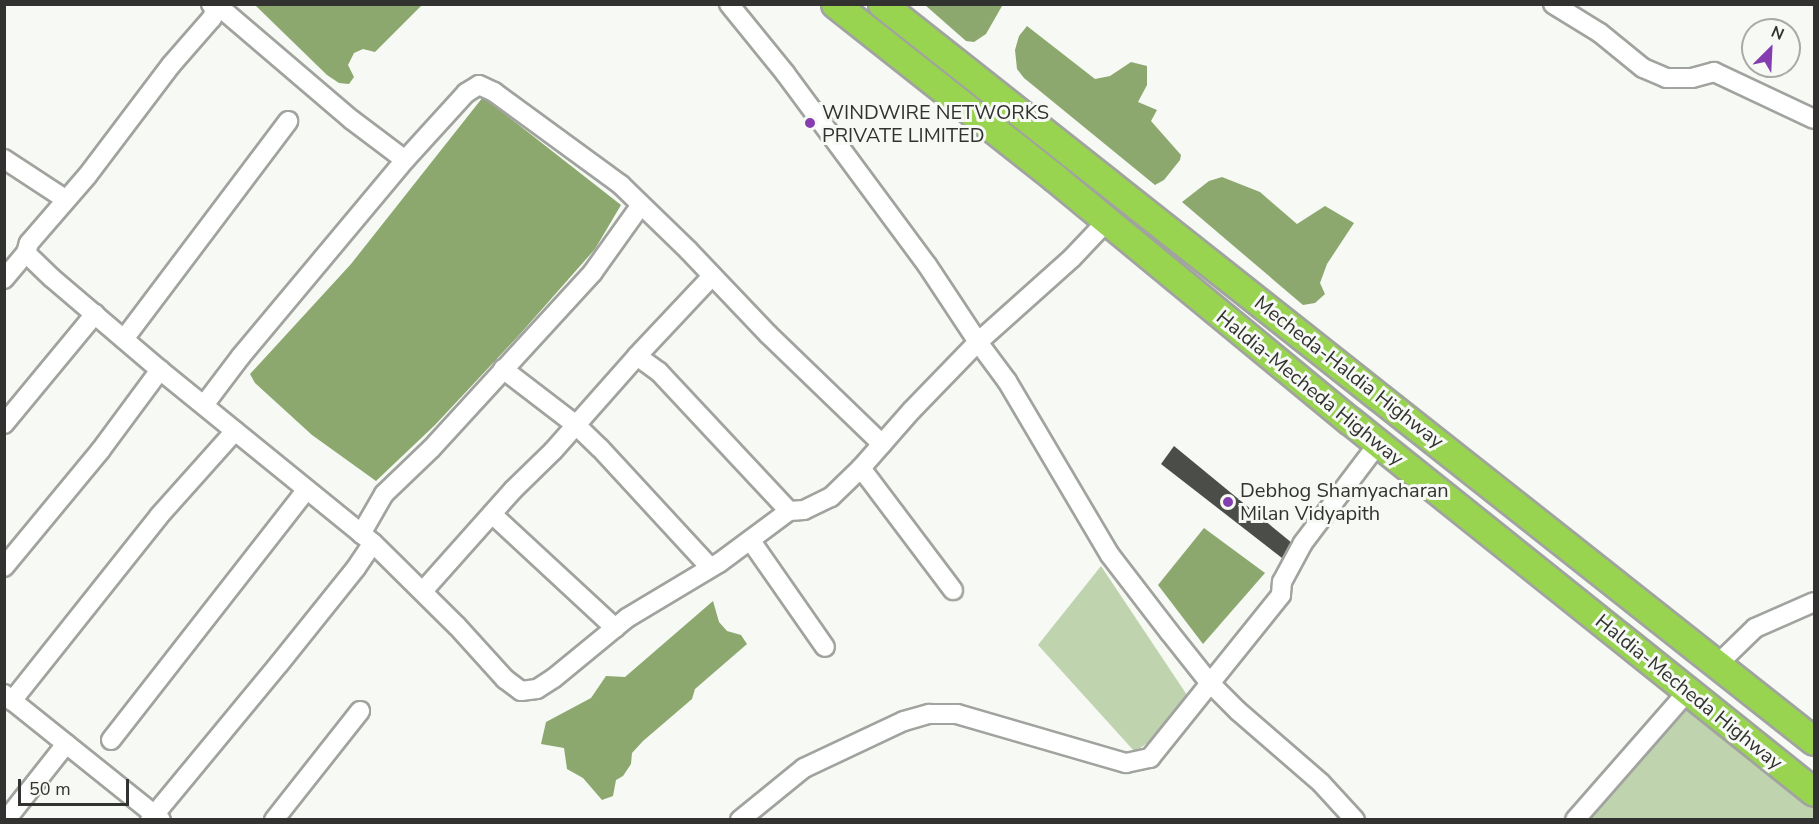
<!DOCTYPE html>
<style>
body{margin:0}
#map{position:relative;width:1819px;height:824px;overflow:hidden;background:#f6f9f4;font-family:"Nunito Sans",sans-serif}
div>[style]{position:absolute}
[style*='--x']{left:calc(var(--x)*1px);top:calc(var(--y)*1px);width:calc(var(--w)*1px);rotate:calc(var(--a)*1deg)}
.green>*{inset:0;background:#c0d3af}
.water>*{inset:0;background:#8ca86f}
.building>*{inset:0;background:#4b4d49}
.roads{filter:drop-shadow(2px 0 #a1a39f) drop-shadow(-2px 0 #a1a39f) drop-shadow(0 2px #a1a39f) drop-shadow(0 -2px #a1a39f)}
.minor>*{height:18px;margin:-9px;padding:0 9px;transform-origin:9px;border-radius:9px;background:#fff}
.highway>*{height:27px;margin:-13.5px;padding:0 13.5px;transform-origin:13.5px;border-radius:13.5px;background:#98d44f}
.dots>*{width:16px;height:16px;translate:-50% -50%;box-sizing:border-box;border:3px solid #f6f9f4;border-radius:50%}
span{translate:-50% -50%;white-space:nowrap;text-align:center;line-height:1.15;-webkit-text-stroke:6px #f6f9f4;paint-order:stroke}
.poi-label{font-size:20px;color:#323331}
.left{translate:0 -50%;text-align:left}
.street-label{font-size:20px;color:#323331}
.frame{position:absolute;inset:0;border:6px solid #323331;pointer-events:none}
.north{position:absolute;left:1741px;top:18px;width:60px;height:60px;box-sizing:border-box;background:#f6f9f4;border:2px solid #a8aaa6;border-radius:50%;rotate:24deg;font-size:16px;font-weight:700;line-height:24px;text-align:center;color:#323331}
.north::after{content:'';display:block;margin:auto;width:21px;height:27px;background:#853eb0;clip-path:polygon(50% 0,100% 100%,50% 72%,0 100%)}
.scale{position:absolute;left:18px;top:779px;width:111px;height:27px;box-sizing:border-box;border:3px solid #323331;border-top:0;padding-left:8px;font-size:18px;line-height:21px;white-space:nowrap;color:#323331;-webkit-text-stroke:4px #f6f9f4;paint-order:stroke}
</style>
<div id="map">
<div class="green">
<div style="clip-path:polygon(1101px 566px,1187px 695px,1162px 732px,1135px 752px,1038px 645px)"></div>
<div style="clip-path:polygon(1688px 691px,1814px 792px,1814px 819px,1575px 820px)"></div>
</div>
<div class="water">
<div style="clip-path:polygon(999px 4px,1002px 6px,986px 34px,974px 42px,966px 41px,925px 5px)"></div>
<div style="clip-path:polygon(255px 5px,422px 5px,375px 52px,363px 49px,354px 53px,348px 65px,354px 77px,349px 84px,339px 83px,327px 75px)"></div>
<div style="clip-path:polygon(1027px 26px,1095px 79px,1110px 76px,1131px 62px,1147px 66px,1147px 85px,1138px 102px,1157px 110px,1151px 121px,1181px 155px,1180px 160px,1164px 180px,1155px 185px,1024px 78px,1017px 69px,1015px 50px,1019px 36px)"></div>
<div style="clip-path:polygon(483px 97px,621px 205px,595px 249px,521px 333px,435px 425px,376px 481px,312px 435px,255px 383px,250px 374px,351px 264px)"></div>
<div style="clip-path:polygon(1222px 177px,1260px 192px,1297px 224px,1325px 206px,1354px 223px,1327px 264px,1320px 283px,1325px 294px,1315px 303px,1303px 305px,1182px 202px,1209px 181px)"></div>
<div style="clip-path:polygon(1204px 528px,1265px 573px,1203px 644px,1158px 585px)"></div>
<div style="clip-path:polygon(713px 601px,719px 622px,727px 631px,741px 635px,747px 644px,695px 689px,692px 699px,643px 741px,632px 753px,631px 764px,623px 776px,616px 780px,613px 796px,602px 800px,583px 778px,567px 769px,564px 748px,541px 744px,546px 722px,591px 698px,606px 676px,625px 677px)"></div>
</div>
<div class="building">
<div style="clip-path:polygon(1174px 446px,1292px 543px,1282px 558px,1161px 464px)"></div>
</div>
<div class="roads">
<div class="minor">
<div style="--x:211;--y:4;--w:7;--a:56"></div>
<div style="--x:215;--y:10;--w:9;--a:111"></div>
<div style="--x:212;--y:18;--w:62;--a:131.1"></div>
<div style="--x:171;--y:65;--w:139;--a:127.1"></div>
<div style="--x:87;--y:176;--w:89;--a:130.9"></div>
<div style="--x:29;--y:243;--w:10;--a:107"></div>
<div style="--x:26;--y:253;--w:36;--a:44"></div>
<div style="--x:52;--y:278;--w:142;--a:40.4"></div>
<div style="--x:160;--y:370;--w:274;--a:39.1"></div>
<div style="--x:373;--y:543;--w:118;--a:44.7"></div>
<div style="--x:457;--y:626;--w:72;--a:47.8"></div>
<div style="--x:505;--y:679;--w:20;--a:37"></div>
<div style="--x:521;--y:691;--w:16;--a:-7"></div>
<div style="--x:537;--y:689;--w:20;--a:-33"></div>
<div style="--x:554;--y:678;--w:94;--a:-39.4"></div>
<div style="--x:627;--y:618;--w:107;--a:-30.9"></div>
<div style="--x:719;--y:563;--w:87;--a:-36.6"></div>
<div style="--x:789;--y:511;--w:15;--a:-4"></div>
<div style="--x:804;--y:510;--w:30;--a:-26"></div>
<div style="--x:831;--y:497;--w:42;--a:-44"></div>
<div style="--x:861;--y:468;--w:77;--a:-48.7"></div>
<div style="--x:912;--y:410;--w:95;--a:-45.9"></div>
<div style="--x:978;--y:342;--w:92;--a:-123.5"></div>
<div style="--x:927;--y:265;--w:239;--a:-126.5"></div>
<div style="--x:785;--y:73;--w:89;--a:-129.1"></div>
<div style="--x:216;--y:4;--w:179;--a:40.5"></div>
<div style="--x:352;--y:120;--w:66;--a:37"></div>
<div style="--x:405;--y:160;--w:91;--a:-47.7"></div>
<div style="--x:466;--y:93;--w:15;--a:-32"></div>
<div style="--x:479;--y:85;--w:17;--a:25"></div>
<div style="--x:494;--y:92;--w:157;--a:36.2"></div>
<div style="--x:621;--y:185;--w:93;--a:44.1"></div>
<div style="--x:688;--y:250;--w:117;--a:46.4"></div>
<div style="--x:769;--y:335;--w:157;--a:44"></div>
<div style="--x:1553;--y:4;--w:55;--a:31.7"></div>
<div style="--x:1600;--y:33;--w:55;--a:39.1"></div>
<div style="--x:1643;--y:68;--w:25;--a:23"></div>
<div style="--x:1666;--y:78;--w:26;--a:0"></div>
<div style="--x:1692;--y:78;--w:23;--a:-15"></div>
<div style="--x:1714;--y:72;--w:110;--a:25.2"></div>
<div style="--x:4;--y:159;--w:73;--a:33.3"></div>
<div style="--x:1107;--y:221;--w:51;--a:133.4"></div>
<div style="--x:1072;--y:258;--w:126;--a:138.2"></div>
<div style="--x:978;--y:342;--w:49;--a:53.4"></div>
<div style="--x:1007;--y:381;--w:202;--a:59.4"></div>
<div style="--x:1110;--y:555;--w:98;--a:52.4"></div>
<div style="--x:1170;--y:633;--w:63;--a:51.5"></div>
<div style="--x:1209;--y:682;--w:41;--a:45"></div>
<div style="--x:1238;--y:711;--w:110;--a:40.9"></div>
<div style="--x:1321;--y:783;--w:50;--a:47.4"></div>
<div style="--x:4;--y:279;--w:34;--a:-50"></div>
<div style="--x:124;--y:339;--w:273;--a:-53"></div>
<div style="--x:637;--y:356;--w:110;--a:-46.8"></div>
<div style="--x:503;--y:369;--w:92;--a:37.5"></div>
<div style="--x:576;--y:425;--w:33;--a:44"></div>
<div style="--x:600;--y:448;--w:162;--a:47.3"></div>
<div style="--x:204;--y:405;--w:61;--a:-52.9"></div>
<div style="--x:241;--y:356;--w:256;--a:-50.1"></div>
<div style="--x:4;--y:424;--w:143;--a:-50.4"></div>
<div style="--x:861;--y:468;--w:153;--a:53"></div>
<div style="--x:492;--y:514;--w:168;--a:42.8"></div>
<div style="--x:361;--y:534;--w:46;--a:-60.1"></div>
<div style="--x:384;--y:494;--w:65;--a:-43.8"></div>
<div style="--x:431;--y:449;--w:240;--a:-47.5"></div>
<div style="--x:593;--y:272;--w:82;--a:-54.4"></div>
<div style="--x:751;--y:541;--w:129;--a:55.1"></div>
<div style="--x:4;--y:567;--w:151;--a:-50.4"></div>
<div style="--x:100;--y:451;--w:101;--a:-53.5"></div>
<div style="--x:423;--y:591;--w:135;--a:-48.3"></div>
<div style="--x:513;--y:490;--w:56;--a:-44.3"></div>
<div style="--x:553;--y:451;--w:127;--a:-48.5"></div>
<div style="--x:637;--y:356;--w:27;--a:36"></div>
<div style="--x:659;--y:372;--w:190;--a:46.9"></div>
<div style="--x:1718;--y:664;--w:52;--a:-44.2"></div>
<div style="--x:1755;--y:628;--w:64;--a:-23.8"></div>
<div style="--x:4;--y:694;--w:201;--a:38.7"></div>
<div style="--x:12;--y:701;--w:236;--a:-51.5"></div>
<div style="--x:159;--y:516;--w:114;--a:-48.2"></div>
<div style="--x:111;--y:740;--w:317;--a:-52"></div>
<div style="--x:6;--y:820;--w:97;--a:-51.7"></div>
<div style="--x:150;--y:820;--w:202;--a:-50.4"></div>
<div style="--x:279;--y:664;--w:123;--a:-51.3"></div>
<div style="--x:356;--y:568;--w:30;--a:-56"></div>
<div style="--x:274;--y:820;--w:139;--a:-51.7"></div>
<div style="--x:740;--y:820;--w:82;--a:-39.1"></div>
<div style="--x:804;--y:768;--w:110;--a:-25.2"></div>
<div style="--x:904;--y:721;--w:26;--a:-16"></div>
<div style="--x:929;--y:714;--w:28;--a:0"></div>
<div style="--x:957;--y:714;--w:176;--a:16.2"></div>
<div style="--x:1126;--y:763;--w:25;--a:-12"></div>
<div style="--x:1150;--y:758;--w:209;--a:-51.2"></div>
<div style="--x:1281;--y:595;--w:13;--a:-86"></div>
<div style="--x:1282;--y:582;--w:44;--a:-61.7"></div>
<div style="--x:1303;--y:543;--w:124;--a:-52.9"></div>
<div style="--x:1575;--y:820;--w:171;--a:-48.8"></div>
</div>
<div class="highway">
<div style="--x:835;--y:4;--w:280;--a:38.3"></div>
<div style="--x:1055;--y:178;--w:381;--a:39.5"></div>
<div style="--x:1349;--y:420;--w:595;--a:38.66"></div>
<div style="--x:882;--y:4;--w:1188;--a:38.34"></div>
</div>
</div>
<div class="dots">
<div style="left:810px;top:123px;background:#853eb0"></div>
<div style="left:1228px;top:502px;background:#853eb0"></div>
</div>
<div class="poi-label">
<span class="left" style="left:822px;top:124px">WINDWIRE NETWORKS<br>PRIVATE LIMITED</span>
<span class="left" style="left:1240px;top:502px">Debhog Shamyacharan<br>Milan Vidyapith</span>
</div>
<div class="street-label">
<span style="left:1349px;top:372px;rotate:38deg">Mecheda-Haldia Highway</span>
<span style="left:1310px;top:388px;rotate:39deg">Haldia-Mecheda Highway</span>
<span style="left:1689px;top:692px;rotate:39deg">Haldia-Mecheda Highway</span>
</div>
<div class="frame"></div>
<div class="north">N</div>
<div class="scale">50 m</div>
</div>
